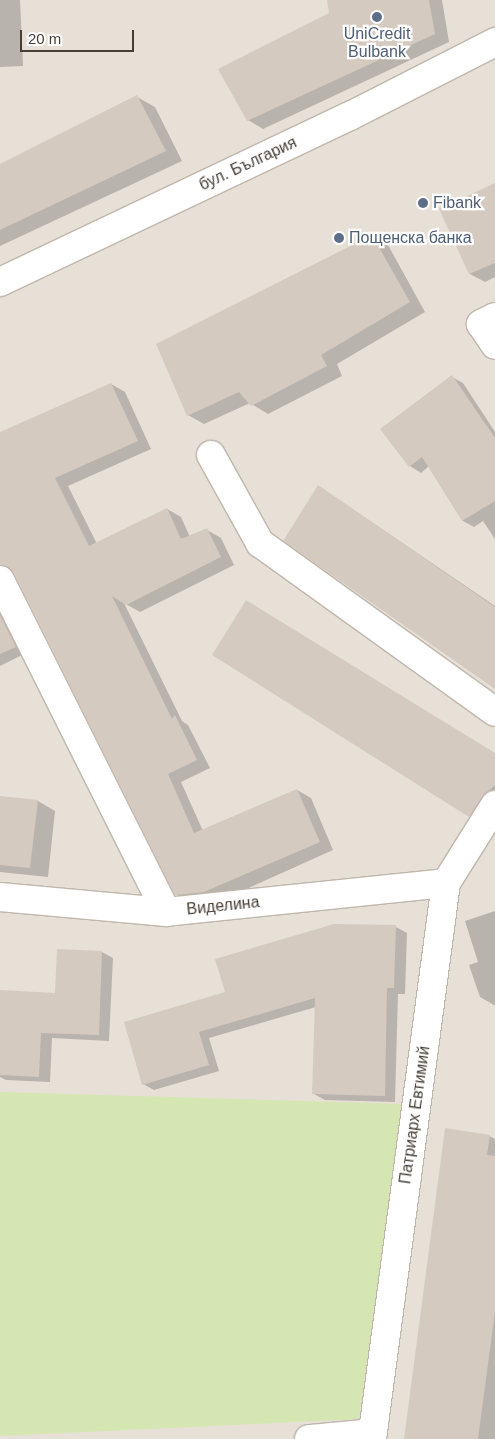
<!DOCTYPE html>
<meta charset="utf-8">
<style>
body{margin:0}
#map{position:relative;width:495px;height:1439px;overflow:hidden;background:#f4efe9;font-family:Helvetica,sans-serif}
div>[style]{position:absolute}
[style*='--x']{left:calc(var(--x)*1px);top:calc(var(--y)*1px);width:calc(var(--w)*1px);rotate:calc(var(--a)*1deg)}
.residential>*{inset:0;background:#e7e0d7;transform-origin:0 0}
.green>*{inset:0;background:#d5e6b3}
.shadow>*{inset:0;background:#0003}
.building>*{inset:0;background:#d5cabf}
.roads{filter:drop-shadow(1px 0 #bfb6ac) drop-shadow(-1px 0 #bfb6ac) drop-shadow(0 1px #bfb6ac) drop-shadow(0 -1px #bfb6ac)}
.minor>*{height:28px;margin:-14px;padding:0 14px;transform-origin:14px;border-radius:14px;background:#fff}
.dots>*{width:14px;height:14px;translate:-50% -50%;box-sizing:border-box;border:2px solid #fff;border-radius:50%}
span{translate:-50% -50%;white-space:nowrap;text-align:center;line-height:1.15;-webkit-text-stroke:4.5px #fff;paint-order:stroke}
.service-label{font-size:16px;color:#4e5e75}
.left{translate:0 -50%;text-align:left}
.street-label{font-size:16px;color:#473f37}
.scale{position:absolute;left:20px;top:30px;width:114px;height:22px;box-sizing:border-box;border:2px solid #473f37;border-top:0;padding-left:6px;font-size:15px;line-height:18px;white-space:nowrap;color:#473f37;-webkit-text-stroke:4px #fff;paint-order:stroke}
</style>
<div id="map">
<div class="residential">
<div style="left:0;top:0;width:495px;height:1439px"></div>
</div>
<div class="green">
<div style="clip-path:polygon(0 1092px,403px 1104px,359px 1419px,0 1436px)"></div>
</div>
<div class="shadow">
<div style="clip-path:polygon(0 0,20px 0,23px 66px,0 67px)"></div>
<div style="clip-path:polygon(328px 0,442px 0,449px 42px,263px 129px,248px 120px,330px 14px)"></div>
<div style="clip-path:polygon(137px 97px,155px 107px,182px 161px,0 246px,0 165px)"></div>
<div style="clip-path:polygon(495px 184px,495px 277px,485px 282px,470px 274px,441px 209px)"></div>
<div style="clip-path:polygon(372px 236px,388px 245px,425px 312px,337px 364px,342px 376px,268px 414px,250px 403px,204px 424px,188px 415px)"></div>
<div style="clip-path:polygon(452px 377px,463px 383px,495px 432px,495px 539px,483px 521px,474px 527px,463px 521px,429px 466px,421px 473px,410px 466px)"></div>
<div style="clip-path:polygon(111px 384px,125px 392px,151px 449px,68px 486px,97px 544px,167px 509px,181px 517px,190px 537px,207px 530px,221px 538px,234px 565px,140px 612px,124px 603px,182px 721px,188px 725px,210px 768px,181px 782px,203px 831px,297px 790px,311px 798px,333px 850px,242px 891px,190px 902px,176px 894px,0 540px,0 433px)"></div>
<div style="clip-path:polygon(329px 493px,495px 606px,495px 686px)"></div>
<div style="clip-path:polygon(0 600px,26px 653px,0 666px)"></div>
<div style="clip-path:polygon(495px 754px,495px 802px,481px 822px,470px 816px)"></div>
<div style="clip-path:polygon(0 797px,38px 801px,55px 811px,48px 877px,0 872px)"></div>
<div style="clip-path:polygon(495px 911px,495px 1005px,494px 1005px,480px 997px,469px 965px,478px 962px,465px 921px)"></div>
<div style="clip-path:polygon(396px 927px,407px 933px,405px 994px,398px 994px,395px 1102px,325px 1100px,314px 1094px,316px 1007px,209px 1038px,219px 1071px,154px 1090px,143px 1084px,226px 993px)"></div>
<div style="clip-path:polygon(59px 950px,102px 952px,113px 958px,109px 1041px,52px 1038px,50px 1082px,6px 1080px,0 1077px,0 992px,57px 994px)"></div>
<div style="clip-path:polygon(489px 1136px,495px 1139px,495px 1439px,405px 1439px)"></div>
</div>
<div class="building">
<div style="clip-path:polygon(327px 0,429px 0,435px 34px,247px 121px,218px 69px,329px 13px)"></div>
<div style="clip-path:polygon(137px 95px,166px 151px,0 230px,0 164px)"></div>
<div style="clip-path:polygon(495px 183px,495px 263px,469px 274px,439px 209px)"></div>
<div style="clip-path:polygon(372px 235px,410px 302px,321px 355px,327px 366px,251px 406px,239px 392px,187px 416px,156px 344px)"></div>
<div style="clip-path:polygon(452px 375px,495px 438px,495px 501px,462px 521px,422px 457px,409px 467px,380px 429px)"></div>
<div style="clip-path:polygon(111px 383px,138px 441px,55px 478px,89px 546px,167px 508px,181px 539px,207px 528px,221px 557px,126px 605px,112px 596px,172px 719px,175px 715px,197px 760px,168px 774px,194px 833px,297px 789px,320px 842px,204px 892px,175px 895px,14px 573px,0 565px,0 432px)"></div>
<div style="clip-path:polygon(318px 485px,495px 607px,495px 689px,283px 541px)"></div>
<div style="clip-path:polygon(246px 600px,495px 753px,495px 785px,482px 797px,469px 817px,212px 655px)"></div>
<div style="clip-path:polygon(0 615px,16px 647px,0 654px)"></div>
<div style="clip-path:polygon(0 796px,38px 800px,30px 868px,0 865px)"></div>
<div style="clip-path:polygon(334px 924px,396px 925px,394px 988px,387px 988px,385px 1096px,312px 1094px,315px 998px,199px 1032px,209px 1065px,142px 1085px,124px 1022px,225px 992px,215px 959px)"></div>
<div style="clip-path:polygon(57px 949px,102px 951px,99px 1035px,41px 1033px,39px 1077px,0 1075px,0 990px,55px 993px)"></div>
<div style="clip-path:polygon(445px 1128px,490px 1135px,487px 1155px,495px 1156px,495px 1312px,478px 1439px,404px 1439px)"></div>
</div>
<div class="roads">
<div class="minor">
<div style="--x:0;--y:282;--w:387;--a:-25.4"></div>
<div style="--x:350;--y:116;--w:163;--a:-27"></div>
<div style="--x:495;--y:317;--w:16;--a:153"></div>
<div style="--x:481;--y:324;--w:25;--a:56"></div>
<div style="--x:211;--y:455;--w:101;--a:60.9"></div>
<div style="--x:260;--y:543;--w:289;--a:35.7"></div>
<div style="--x:0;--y:580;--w:371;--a:63.4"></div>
<div style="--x:0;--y:897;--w:167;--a:5.2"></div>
<div style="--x:166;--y:912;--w:281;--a:-5.9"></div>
<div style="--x:309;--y:1439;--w:64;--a:-5.4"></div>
<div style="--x:372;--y:1439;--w:561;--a:-82.42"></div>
<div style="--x:446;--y:883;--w:92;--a:-57.9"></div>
</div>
</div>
<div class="dots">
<div style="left:377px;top:17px;background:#5c6f8a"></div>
<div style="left:423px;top:203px;background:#5c6f8a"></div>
<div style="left:339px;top:238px;background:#5c6f8a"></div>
</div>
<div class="service-label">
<span style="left:377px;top:43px">UniCredit<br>Bulbank</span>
<span class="left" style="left:433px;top:203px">Fibank</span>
<span class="left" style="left:349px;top:238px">Пощенска банка</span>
</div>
<div class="street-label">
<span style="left:248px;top:164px;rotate:-25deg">бул. България</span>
<span style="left:223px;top:906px;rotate:-6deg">Виделина</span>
<span style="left:415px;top:1115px;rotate:-82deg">Патриарх Евтимий</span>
</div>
<div class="scale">20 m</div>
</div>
